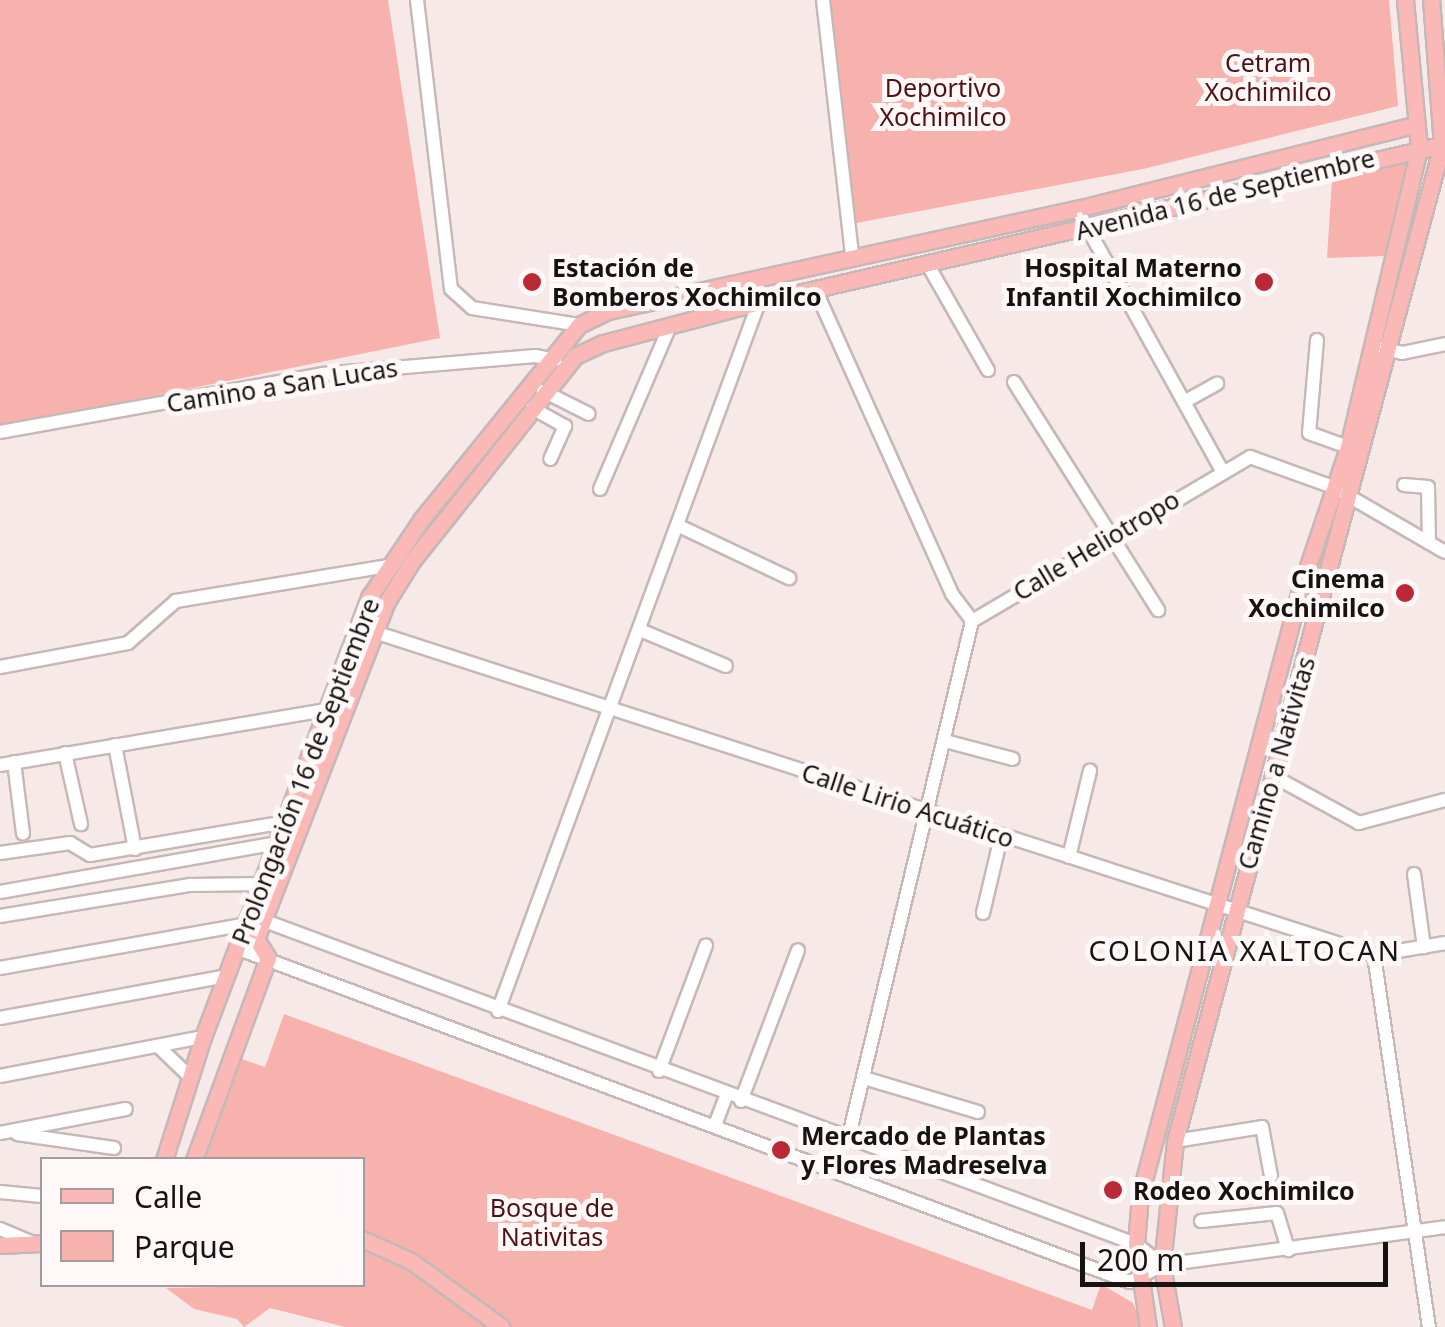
<!DOCTYPE html>
<meta charset="utf-8">
<style>
body{margin:0}
#map{position:relative;width:1445px;height:1327px;overflow:hidden;background:#f7e9e7;font-family:"Noto Sans",sans-serif}
div>[style]{position:absolute}
[style*='--x']{left:calc(var(--x)*1px);top:calc(var(--y)*1px);width:calc(var(--w)*1px);rotate:calc(var(--a)*1deg)}
.green>*{inset:0;background:#f7b2ae}
.roads{filter:drop-shadow(2px 0 #c5b8b7) drop-shadow(-2px 0 #c5b8b7) drop-shadow(0 2px #c5b8b7) drop-shadow(0 -2px #c5b8b7)}
.minor>*{height:12px;margin:-6px;padding:0 6px;transform-origin:6px;border-radius:6px;background:#fff}
.major>*{height:15px;margin:-7.5px;padding:0 7.5px;transform-origin:7.5px;border-radius:7.5px;background:#fab8b6}
.dots>*{width:28px;height:28px;translate:-50% -50%;box-sizing:border-box;border:5px solid #fef8f8;border-radius:50%}
span{translate:-50% -50%;white-space:nowrap;text-align:center;line-height:1.15;-webkit-text-stroke:10px #fef8f8;paint-order:stroke}
.park-label{font-size:25px;color:#501014}
.street-label{font-size:25px;color:#181313}
.poi-label{font-size:25px;color:#181313;font-weight:700}
.left{translate:0 -50%;text-align:left}
.right{translate:-100% -50%;text-align:right}
.neighbourhood-label{font-size:28px;color:#181313;letter-spacing:2.5px}
.legend{position:absolute;left:40px;top:1157px;width:325px;height:130px;box-sizing:border-box;background:#fef8f8;border:2px solid #a29c9c;margin:0;padding:12px 18px;list-style:none;font-size:30px;color:#181313}
.legend li{display:flex;align-items:center;gap:20px;height:50px}
.legend b{width:50px;border:2px solid #a29c9c}
.scale{position:absolute;left:1080px;top:1242px;width:308px;height:45px;box-sizing:border-box;border:5px solid #181313;border-top:0;padding-left:12px;font-size:30px;line-height:35px;white-space:nowrap;color:#181313;-webkit-text-stroke:8px #fef8f8;paint-order:stroke}
</style>
<div id="map">
<div class="green">
<div style="clip-path:polygon(0 0,388px 0,440px 338px,0 427px)"></div>
<div style="clip-path:polygon(828px 0,1389px 0,1398px 106px,1143px 169px,851px 224px)"></div>
<div style="clip-path:polygon(1413px 154px,1385px 256px,1327px 258px,1332px 180px)"></div>
<div style="clip-path:polygon(284px 1014px,1092px 1310px,1101px 1284px,1133px 1303px,1143px 1327px,506px 1327px,425px 1261px,363px 1233px,362px 1160px,202px 1160px,239px 1058px,265px 1067px)"></div>
<div style="clip-path:polygon(363px 1247px,428px 1280px,485px 1327px,345px 1327px,270px 1308px,244px 1327px,237px 1319px,194px 1309px,166px 1288px,362px 1284px)"></div>
</div>
<div class="roads">
<div class="minor">
<div style="--x:417;--y:0;--w:291;--a:83.3"></div>
<div style="--x:451;--y:289;--w:28;--a:42"></div>
<div style="--x:472;--y:308;--w:108;--a:9"></div>
<div style="--x:823;--y:0;--w:258;--a:83.5"></div>
<div style="--x:1077;--y:209;--w:297;--a:61"></div>
<div style="--x:928;--y:265;--w:121;--a:60.3"></div>
<div style="--x:815;--y:289;--w:334;--a:65.8"></div>
<div style="--x:952;--y:594;--w:34;--a:53"></div>
<div style="--x:1317;--y:340;--w:93;--a:94.9"></div>
<div style="--x:1309;--y:433;--w:41;--a:19.7"></div>
<div style="--x:1379;--y:348;--w:24;--a:12"></div>
<div style="--x:1402;--y:353;--w:44;--a:-11.8"></div>
<div style="--x:1014;--y:382;--w:270;--a:57.7"></div>
<div style="--x:543;--y:391;--w:51;--a:26.6"></div>
<div style="--x:1184;--y:402;--w:38;--a:-29"></div>
<div style="--x:532;--y:408;--w:38;--a:29"></div>
<div style="--x:565;--y:426;--w:36;--a:114"></div>
<div style="--x:0;--y:432;--w:327;--a:-10.2"></div>
<div style="--x:322;--y:374;--w:214;--a:-4.8"></div>
<div style="--x:535;--y:356;--w:21;--a:11"></div>
<div style="--x:1404;--y:485;--w:24;--a:5"></div>
<div style="--x:1428;--y:487;--w:56;--a:89"></div>
<div style="--x:600;--y:489;--w:177;--a:-66.8"></div>
<div style="--x:679;--y:526;--w:122;--a:25.3"></div>
<div style="--x:972;--y:621;--w:323;--a:-30.5"></div>
<div style="--x:1250;--y:457;--w:88;--a:19.9"></div>
<div style="--x:1333;--y:487;--w:129;--a:30.1"></div>
<div style="--x:359;--y:627;--w:1067;--a:17.91"></div>
<div style="--x:1374;--y:955;--w:72;--a:-9.6"></div>
<div style="--x:640;--y:630;--w:93;--a:22.7"></div>
<div style="--x:0;--y:667;--w:130;--a:-10.6"></div>
<div style="--x:128;--y:643;--w:64;--a:-41.2"></div>
<div style="--x:176;--y:601;--w:214;--a:-9.4"></div>
<div style="--x:945;--y:741;--w:70;--a:14.8"></div>
<div style="--x:115;--y:745;--w:106;--a:79.1"></div>
<div style="--x:65;--y:753;--w:73;--a:77.3"></div>
<div style="--x:14;--y:762;--w:72;--a:82.8"></div>
<div style="--x:0;--y:765;--w:337;--a:-9.6"></div>
<div style="--x:1273;--y:776;--w:98;--a:28.7"></div>
<div style="--x:1359;--y:823;--w:89;--a:-15"></div>
<div style="--x:0;--y:853;--w:71;--a:-8.1"></div>
<div style="--x:70;--y:843;--w:23;--a:31"></div>
<div style="--x:90;--y:855;--w:199;--a:-9.6"></div>
<div style="--x:1069;--y:857;--w:89;--a:-76.3"></div>
<div style="--x:1414;--y:874;--w:74;--a:82.2"></div>
<div style="--x:0;--y:892;--w:282;--a:-10"></div>
<div style="--x:983;--y:913;--w:78;--a:-76.7"></div>
<div style="--x:0;--y:916;--w:193;--a:-9.3"></div>
<div style="--x:190;--y:885;--w:73;--a:-0.8"></div>
<div style="--x:236;--y:948;--w:954;--a:20.49"></div>
<div style="--x:1130;--y:1282;--w:36;--a:-28"></div>
<div style="--x:1162;--y:1265;--w:286;--a:-7.6"></div>
<div style="--x:1374;--y:955;--w:376;--a:81.6"></div>
<div style="--x:0;--y:968;--w:269;--a:-10.1"></div>
<div style="--x:265;--y:921;--w:929;--a:20.35"></div>
<div style="--x:1136;--y:1244;--w:33;--a:39"></div>
<div style="--x:498;--y:1011;--w:756;--a:-69.79"></div>
<div style="--x:759;--y:302;--w:24;--a:-95"></div>
<div style="--x:0;--y:1018;--w:230;--a:-10.5"></div>
<div style="--x:160;--y:1048;--w:42;--a:44"></div>
<div style="--x:659;--y:1071;--w:134;--a:-69.5"></div>
<div style="--x:0;--y:1076;--w:207;--a:-10.9"></div>
<div style="--x:864;--y:1078;--w:119;--a:16.6"></div>
<div style="--x:741;--y:1101;--w:161;--a:-69.3"></div>
<div style="--x:715;--y:1125;--w:31;--a:-69"></div>
<div style="--x:0;--y:1133;--w:128;--a:-10.8"></div>
<div style="--x:17;--y:1134;--w:98;--a:8.2"></div>
<div style="--x:848;--y:1140;--w:534;--a:-76.56"></div>
<div style="--x:1175;--y:1141;--w:88;--a:-9.1"></div>
<div style="--x:1262;--y:1127;--w:50;--a:79.6"></div>
<div style="--x:0;--y:1192;--w:42;--a:5.4"></div>
<div style="--x:1201;--y:1221;--w:76;--a:-6"></div>
<div style="--x:1277;--y:1213;--w:39;--a:73"></div>
<div style="--x:0;--y:1229;--w:38;--a:23"></div>
</div>
<div class="major">
<div style="--x:164;--y:1160;--w:129;--a:-72.4"></div>
<div style="--x:203;--y:1037;--w:472;--a:-69.3"></div>
<div style="--x:370;--y:596;--w:92;--a:-56.1"></div>
<div style="--x:421;--y:520;--w:251;--a:-51"></div>
<div style="--x:579;--y:325;--w:32;--a:-26"></div>
<div style="--x:608;--y:311;--w:480;--a:-12.3"></div>
<div style="--x:1077;--y:209;--w:350;--a:-14"></div>
<div style="--x:194;--y:1160;--w:215;--a:-69.9"></div>
<div style="--x:268;--y:958;--w:22;--a:-122"></div>
<div style="--x:256;--y:939;--w:360;--a:-68.8"></div>
<div style="--x:386;--y:603;--w:49;--a:-58.2"></div>
<div style="--x:412;--y:561;--w:262;--a:-51.5"></div>
<div style="--x:575;--y:356;--w:31;--a:-25"></div>
<div style="--x:603;--y:343;--w:161;--a:-14.7"></div>
<div style="--x:759;--y:302;--w:701;--a:-12.95"></div>
<div style="--x:362;--y:1239;--w:54;--a:24.2"></div>
<div style="--x:411;--y:1261;--w:112;--a:36"></div>
<div style="--x:0;--y:1245;--w:42;--a:-2.7"></div>
<div style="--x:1148;--y:1327;--w:84;--a:-98.2"></div>
<div style="--x:1136;--y:1244;--w:49;--a:-85.3"></div>
<div style="--x:1140;--y:1195;--w:626;--a:-75.19"></div>
<div style="--x:1300;--y:590;--w:151;--a:-71.4"></div>
<div style="--x:1348;--y:447;--w:307;--a:-76.6"></div>
<div style="--x:1419;--y:148;--w:149;--a:-95.4"></div>
<div style="--x:1173;--y:1327;--w:63;--a:-100.1"></div>
<div style="--x:1162;--y:1265;--w:125;--a:-84"></div>
<div style="--x:1175;--y:1141;--w:1031;--a:-74.99"></div>
<div style="--x:1442;--y:145;--w:145;--a:-94.3"></div>
</div>
</div>
<div class="dots">
<div style="left:532px;top:282px;background:#ba2935"></div>
<div style="left:1264px;top:282px;background:#ba2935"></div>
<div style="left:1405px;top:593px;background:#ba2935"></div>
<div style="left:781px;top:1150px;background:#ba2935"></div>
<div style="left:1113px;top:1190px;background:#ba2935"></div>
</div>
<div class="park-label">
<span style="left:1268px;top:77px">Cetram<br>Xochimilco</span>
<span style="left:943px;top:102px">Deportivo<br>Xochimilco</span>
<span style="left:552px;top:1222px">Bosque de<br>Nativitas</span>
</div>
<div class="street-label">
<span style="left:1225px;top:194px;rotate:-14deg">Avenida 16 de Septiembre</span>
<span style="left:282px;top:385px;rotate:-9deg">Camino a San Lucas</span>
<span style="left:1096px;top:545px;rotate:-31deg">Calle Heliotropo</span>
<span style="left:1276px;top:763px;rotate:-74deg">Camino a Nativitas</span>
<span style="left:305px;top:771px;rotate:-69deg">Prolongación 16 de Septiembre</span>
<span style="left:908px;top:805px;rotate:18deg">Calle Lirio Acuático</span>
</div>
<div class="poi-label">
<span class="left" style="left:552px;top:282px">Estación de<br>Bomberos Xochimilco</span>
<span class="right" style="left:1242px;top:282px">Hospital Materno<br>Infantil Xochimilco</span>
<span class="right" style="left:1385px;top:593px">Cinema<br>Xochimilco</span>
<span class="left" style="left:801px;top:1150px">Mercado de Plantas<br>y Flores Madreselva</span>
<span class="left" style="left:1133px;top:1190px">Rodeo Xochimilco</span>
</div>
<div class="neighbourhood-label">
<span style="left:1245px;top:950px">COLONIA XALTOCAN</span>
</div>
<ul class="legend">
<li><b style="height:12px;background:#fab8b6"></b>Calle</li>
<li><b style="height:28px;background:#f7b2ae"></b>Parque</li>
</ul>
<div class="scale">200 m</div>
</div>
